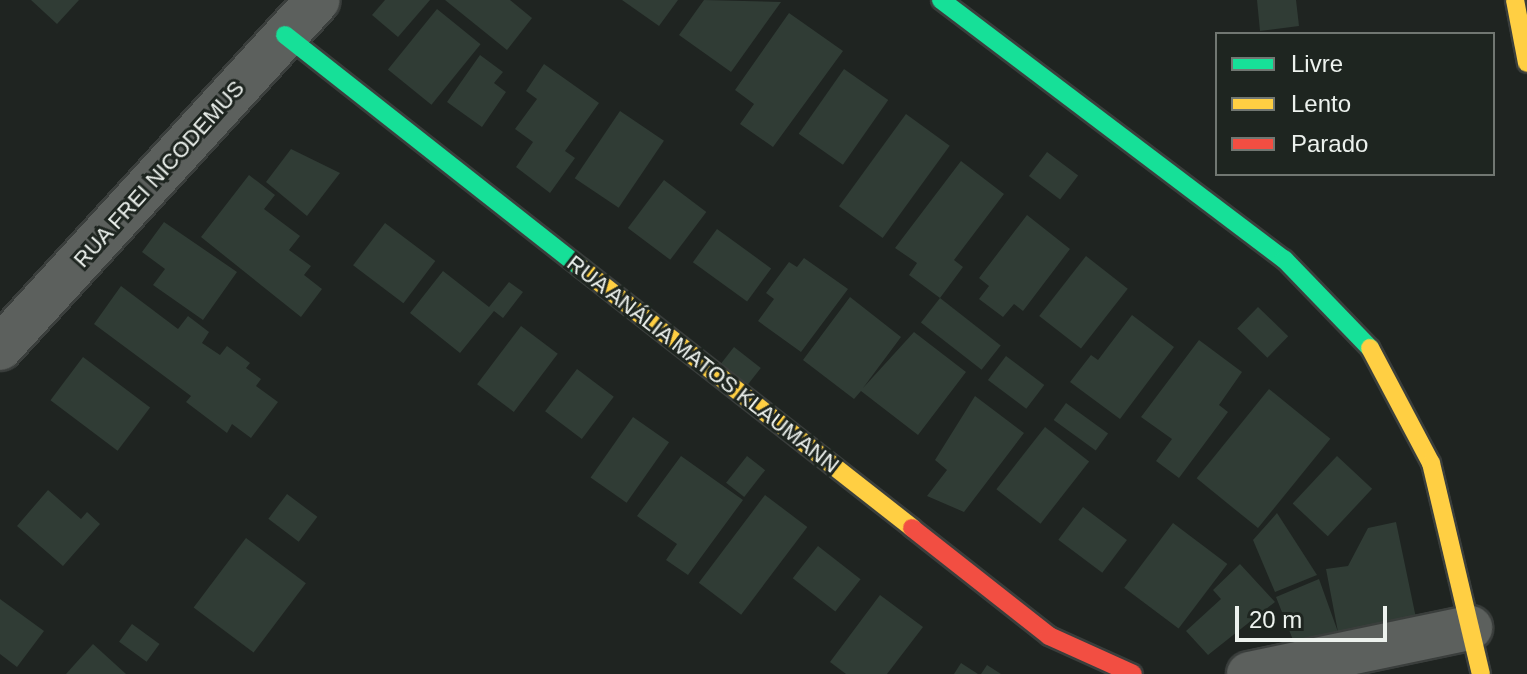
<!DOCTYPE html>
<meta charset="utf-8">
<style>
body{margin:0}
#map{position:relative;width:1527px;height:674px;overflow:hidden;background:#1f2421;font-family:Arial,sans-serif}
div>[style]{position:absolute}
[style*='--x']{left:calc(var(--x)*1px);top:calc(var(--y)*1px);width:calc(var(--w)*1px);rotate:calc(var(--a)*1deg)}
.building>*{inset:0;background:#303c35;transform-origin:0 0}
.roads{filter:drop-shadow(2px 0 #3a3e3c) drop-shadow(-2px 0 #3a3e3c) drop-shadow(0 2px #3a3e3c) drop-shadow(0 -2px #3a3e3c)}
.street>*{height:44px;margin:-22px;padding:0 22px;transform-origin:22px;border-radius:22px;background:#5c605d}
.fast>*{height:18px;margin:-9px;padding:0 9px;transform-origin:9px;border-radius:9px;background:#16e098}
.slow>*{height:18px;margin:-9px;padding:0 9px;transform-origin:9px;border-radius:9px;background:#ffcf43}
.jam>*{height:18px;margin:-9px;padding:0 9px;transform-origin:9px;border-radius:9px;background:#f24e42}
span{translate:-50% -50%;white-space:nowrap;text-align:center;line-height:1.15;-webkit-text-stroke:6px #1e2520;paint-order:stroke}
.street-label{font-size:22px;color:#edf2ee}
.legend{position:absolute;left:1215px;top:32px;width:280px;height:144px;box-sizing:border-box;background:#1e2520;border:2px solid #717772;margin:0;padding:10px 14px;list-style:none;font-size:24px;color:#edf2ee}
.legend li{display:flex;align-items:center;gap:16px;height:40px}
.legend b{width:40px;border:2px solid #717772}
.scale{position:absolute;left:1235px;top:606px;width:152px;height:36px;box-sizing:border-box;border:4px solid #edf2ee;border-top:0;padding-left:10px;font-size:24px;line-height:28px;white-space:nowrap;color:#edf2ee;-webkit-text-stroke:6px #1e2520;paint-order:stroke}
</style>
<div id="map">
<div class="building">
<div style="clip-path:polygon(31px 0,79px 0,57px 24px)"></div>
<div style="clip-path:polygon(385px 0,430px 0,398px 37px,372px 15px)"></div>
<div style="clip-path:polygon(445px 0,510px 0,532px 18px,507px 50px)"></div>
<div style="clip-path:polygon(622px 0,678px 0,659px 26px)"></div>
<div style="clip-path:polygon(704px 0,781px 2px,731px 72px,679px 35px)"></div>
<div style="clip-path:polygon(1257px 0,1296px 0,1299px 26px,1260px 31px)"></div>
<div style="left:437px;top:9px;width:56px;height:78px;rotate:39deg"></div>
<div style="clip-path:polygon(789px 13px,843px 51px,773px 147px,740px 124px,754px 104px,735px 90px)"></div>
<div style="clip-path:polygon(480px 55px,503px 72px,494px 83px,506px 92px,482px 127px,447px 102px)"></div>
<div style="clip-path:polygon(544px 64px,599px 103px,565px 151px,575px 158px,550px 193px,516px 167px,533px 142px,515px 129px,537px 99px,526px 91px)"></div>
<div style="left:844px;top:69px;width:54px;height:79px;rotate:35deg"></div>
<div style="left:620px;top:111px;width:53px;height:81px;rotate:34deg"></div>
<div style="left:906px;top:114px;width:54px;height:114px;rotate:36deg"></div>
<div style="clip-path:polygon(291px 149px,340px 173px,307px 216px,266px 182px)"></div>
<div style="left:1047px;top:152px;width:39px;height:30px;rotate:37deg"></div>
<div style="clip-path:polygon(961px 161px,1004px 194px,954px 260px,963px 267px,940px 298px,909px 275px,917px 263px,895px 248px)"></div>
<div style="clip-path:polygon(249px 175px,275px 195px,264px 209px,300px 236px,289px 250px,311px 266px,304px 275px,322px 289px,301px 317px,201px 237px)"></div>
<div style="left:664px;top:180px;width:53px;height:60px;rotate:37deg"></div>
<div style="clip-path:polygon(1027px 215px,1070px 249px,1023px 311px,1014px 304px,1003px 317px,979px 299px,989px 286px,979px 278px)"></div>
<div style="clip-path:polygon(164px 222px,237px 272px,203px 320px,153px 285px,165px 269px,142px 252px)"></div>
<div style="left:385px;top:223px;width:63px;height:53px;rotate:37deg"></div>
<div style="left:717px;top:229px;width:67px;height:41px;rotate:36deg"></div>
<div style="left:1086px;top:256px;width:53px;height:76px;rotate:38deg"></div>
<div style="clip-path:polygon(804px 258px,848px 289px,801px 352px,758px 321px,774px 299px,766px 293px,789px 262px,797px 267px)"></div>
<div style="clip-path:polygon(443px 271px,489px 307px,509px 282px,523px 292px,503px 318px,494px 311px,460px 353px,410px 313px)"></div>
<div style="clip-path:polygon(121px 286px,178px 329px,188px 316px,209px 332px,202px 343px,220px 355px,227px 346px,250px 363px,246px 368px,261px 379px,256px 386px,278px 402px,251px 438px,232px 424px,227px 433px,186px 402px,191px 396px,94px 324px)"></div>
<div style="clip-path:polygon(850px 297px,901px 337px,863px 388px,914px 332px,966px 372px,918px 435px,861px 391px,854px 399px,803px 360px)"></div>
<div style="left:940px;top:298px;width:77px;height:31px;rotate:38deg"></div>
<div style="left:1258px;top:307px;width:42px;height:30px;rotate:44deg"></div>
<div style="clip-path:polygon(1132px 315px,1174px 347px,1120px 419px,1070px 382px,1091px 355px,1098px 360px)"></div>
<div style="left:521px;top:326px;width:46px;height:73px;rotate:37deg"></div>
<div style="clip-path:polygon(1199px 340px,1242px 372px,1219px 405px,1228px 412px,1179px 478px,1156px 461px,1172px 439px,1141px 417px)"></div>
<div style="left:734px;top:347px;width:34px;height:27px;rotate:38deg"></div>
<div style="left:1006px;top:356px;width:48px;height:30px;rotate:37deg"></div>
<div style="left:83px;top:357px;width:84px;height:54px;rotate:37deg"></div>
<div style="left:577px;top:369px;width:46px;height:53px;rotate:37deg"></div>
<div style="left:1269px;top:389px;width:79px;height:115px;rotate:39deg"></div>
<div style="clip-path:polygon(975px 396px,1024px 433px,964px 512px,927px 496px,947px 470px,935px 460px)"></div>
<div style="left:1066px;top:403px;width:52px;height:21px;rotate:36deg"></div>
<div style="left:633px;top:417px;width:44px;height:74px;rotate:35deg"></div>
<div style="left:1045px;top:427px;width:56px;height:79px;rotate:38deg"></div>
<div style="clip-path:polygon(681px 456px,743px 500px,688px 575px,666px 560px,677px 544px,637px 516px)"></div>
<div style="left:747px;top:456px;width:23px;height:34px;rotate:38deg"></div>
<div style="left:1337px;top:456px;width:48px;height:65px;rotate:43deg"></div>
<div style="clip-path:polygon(48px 490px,81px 519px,87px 512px,100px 524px,63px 566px,17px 526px)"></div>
<div style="left:287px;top:494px;width:38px;height:31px;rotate:37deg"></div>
<div style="left:765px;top:495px;width:53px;height:110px;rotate:37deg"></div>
<div style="left:1083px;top:507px;width:55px;height:41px;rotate:37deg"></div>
<div style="clip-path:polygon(1277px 513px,1317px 575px,1275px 592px,1253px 540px)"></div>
<div style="clip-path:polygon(1396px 522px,1416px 618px,1338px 632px,1293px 640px,1276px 597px,1319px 579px,1338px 632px,1326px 569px,1348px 566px,1368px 528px)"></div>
<div style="left:1173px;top:523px;width:68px;height:81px;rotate:37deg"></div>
<div style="left:246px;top:538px;width:75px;height:87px;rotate:37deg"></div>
<div style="left:818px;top:546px;width:54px;height:41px;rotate:38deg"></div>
<div style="clip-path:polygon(1240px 564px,1275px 602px,1208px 655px,1186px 631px,1221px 599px,1213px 590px)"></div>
<div style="clip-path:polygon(880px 595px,923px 627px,887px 674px,846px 674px,830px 662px)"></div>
<div style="clip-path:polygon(0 599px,44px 631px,17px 667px,0 654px)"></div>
<div style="left:132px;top:624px;width:34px;height:22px;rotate:36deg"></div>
<div style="clip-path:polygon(93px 644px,126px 674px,66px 674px)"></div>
<div style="clip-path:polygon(961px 663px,978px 674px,954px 674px)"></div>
<div style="clip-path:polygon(987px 665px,1001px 674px,981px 674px)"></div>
</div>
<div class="roads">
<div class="street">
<div style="--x:0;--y:348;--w:471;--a:-47.6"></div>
<div style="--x:1249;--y:674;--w:226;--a:-11.8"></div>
</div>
<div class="fast">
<div style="--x:941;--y:0;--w:430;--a:37.1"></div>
<div style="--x:1284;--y:259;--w:124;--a:46"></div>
<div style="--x:285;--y:35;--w:377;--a:38.2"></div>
</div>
<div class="slow">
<div style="--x:1515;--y:0;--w:64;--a:79.2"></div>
<div style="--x:581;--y:268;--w:421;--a:38.1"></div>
<div style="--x:1370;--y:348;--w:130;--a:62.1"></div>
<div style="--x:1431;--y:463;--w:217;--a:76.7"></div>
</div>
<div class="jam">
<div style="--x:912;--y:528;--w:174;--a:38.2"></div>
<div style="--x:1049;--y:636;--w:92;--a:24.3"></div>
</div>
</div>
<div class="street-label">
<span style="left:159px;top:174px;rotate:-48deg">RUA FREI NICODEMUS</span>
<span style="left:703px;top:364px;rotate:38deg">RUA ANÁLIA MATOS KLAUMANN</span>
</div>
<ul class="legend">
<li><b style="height:10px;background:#16e098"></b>Livre</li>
<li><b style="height:10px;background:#ffcf43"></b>Lento</li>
<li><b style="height:10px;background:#f24e42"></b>Parado</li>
</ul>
<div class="scale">20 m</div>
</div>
